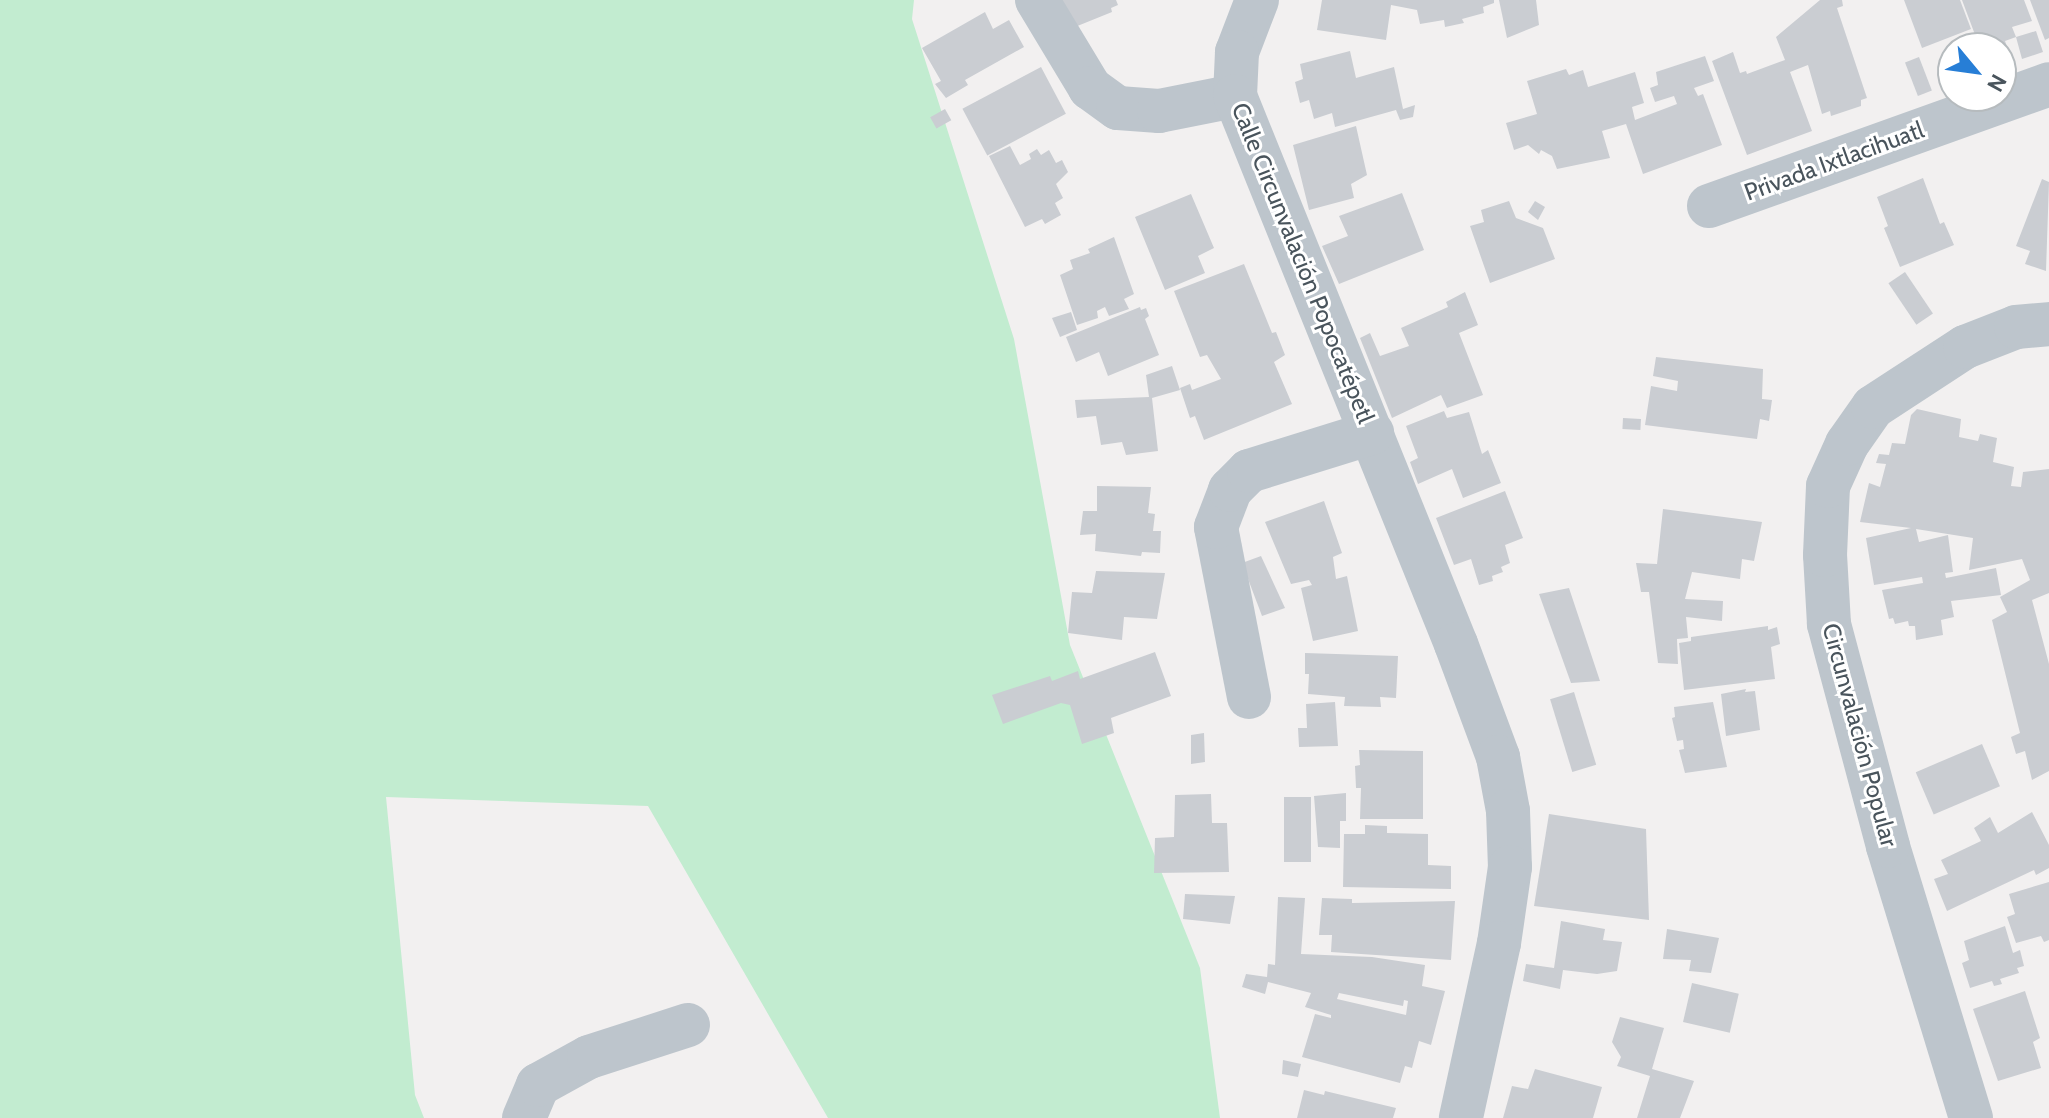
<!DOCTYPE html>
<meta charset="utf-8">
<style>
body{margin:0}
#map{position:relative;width:2049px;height:1118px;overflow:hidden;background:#f2f0f0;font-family:Cabin,sans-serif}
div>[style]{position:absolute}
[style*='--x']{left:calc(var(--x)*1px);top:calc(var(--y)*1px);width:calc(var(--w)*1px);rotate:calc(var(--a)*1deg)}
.green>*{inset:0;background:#c2ecd0}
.building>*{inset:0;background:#cacdd2;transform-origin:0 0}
.minor>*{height:44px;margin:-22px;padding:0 22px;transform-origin:22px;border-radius:22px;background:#bdc5cc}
span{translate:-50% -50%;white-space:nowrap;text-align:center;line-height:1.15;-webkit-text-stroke:6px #fff;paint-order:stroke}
.street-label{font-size:24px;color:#49545c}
.north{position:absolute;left:1937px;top:32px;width:80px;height:80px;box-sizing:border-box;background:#fff;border:2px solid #b6bbbe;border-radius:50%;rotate:119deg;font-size:22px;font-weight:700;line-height:32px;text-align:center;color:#49545c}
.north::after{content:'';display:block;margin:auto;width:28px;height:36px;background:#277ed6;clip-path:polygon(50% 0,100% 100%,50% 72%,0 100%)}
</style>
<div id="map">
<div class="green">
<div style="clip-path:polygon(0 0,914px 0,912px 19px,1014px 339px,1070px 645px,1200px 968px,1220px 1118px,828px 1118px,648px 806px,386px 797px,415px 1095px,424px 1118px,0 1118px)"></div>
</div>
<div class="building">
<div style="clip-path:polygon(1058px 0,1116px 0,1118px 5px,1111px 8px,1112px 12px,1070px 29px)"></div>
<div style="clip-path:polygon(1322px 0,1494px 0,1494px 3px,1483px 7px,1484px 13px,1462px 19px,1464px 23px,1445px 27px,1444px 20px,1420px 24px,1417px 10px,1391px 5px,1386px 40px,1317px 30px)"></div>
<div style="clip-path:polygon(1499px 0,1536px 0,1539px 25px,1507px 38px)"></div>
<div style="clip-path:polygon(1820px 0,1842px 0,1843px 6px,1837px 8px,1867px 98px,1861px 100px,1861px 106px,1831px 116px,1830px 111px,1822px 114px,1808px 65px,1790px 72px,1812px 131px,1747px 155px,1712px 61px,1733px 52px,1740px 73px,1746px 71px,1747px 74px,1785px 60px,1776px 37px)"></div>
<div style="clip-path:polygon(1904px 0,1960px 0,1971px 29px,1922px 48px)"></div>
<div style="clip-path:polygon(1962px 0,2024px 0,2032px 21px,2012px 27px,2016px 37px,2036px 31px,2043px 52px,2022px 59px,2016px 37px,2005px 41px,2013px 63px,2001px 67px,2001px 48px,1980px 48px)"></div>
<div style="clip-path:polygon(2030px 0,2049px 0,2049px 38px,2045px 40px)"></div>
<div style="clip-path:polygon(985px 12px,993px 29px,1009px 20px,1024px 47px,965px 80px,968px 85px,946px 98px,935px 84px,941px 81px,922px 48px)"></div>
<div style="clip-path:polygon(1350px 51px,1356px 78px,1394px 67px,1403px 109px,1415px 105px,1413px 117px,1400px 120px,1396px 110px,1335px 127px,1332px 113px,1314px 119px,1309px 100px,1300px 103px,1295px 82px,1303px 79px,1300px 64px)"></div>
<div style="clip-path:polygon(1705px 56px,1714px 81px,1694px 88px,1698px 96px,1703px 94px,1722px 145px,1643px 174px,1626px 124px,1602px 131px,1610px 158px,1557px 169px,1552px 156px,1541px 150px,1539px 154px,1528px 145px,1514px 150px,1506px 123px,1537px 114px,1527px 81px,1566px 69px,1569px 75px,1583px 70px,1588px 87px,1635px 72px,1644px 103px,1632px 107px,1635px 120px,1677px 104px,1674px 96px,1655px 102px,1650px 88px,1658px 85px,1656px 72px)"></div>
<div style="left:1919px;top:57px;width:36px;height:15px;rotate:69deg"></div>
<div style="left:1041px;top:67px;width:53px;height:89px;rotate:62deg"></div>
<div style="left:945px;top:109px;width:13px;height:17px;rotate:61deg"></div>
<div style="clip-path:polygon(1356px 126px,1367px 175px,1351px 184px,1354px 198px,1309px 210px,1293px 145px)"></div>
<div style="clip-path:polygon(1010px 146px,1020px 165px,1031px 159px,1029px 154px,1037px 149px,1041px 155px,1049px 150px,1056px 163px,1062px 160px,1068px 172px,1056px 184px,1063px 198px,1055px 203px,1061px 215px,1045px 224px,1042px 219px,1025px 227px,989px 156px)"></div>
<div style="clip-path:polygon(1923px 178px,1940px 224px,1944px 222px,1954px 245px,1900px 267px,1884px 228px,1888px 226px,1877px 197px)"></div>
<div style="clip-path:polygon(2042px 179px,2049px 182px,2046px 271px,2025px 264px,2030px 251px,2016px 246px)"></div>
<div style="clip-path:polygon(1402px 193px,1424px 250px,1339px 284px,1322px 246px,1348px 236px,1339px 216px)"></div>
<div style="clip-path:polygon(1191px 194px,1214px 248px,1198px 256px,1205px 273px,1165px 290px,1135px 217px)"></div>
<div style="clip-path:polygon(1509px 201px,1516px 218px,1543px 228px,1555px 259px,1490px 283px,1470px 226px,1484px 222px,1481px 210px)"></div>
<div style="clip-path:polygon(1535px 201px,1545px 207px,1538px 220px,1528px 212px)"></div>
<div style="clip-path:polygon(1114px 237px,1134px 294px,1124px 299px,1129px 309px,1109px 316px,1105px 307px,1097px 311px,1098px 318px,1077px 325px,1060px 275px,1073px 269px,1070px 260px,1090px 253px,1088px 249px)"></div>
<div style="clip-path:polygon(1244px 264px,1272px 333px,1276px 332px,1285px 355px,1274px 362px,1292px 404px,1204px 440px,1195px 416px,1190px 418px,1180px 388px,1190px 384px,1192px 390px,1221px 379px,1207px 355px,1200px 357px,1174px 291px)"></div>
<div style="left:1905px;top:272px;width:50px;height:20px;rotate:56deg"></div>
<div style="clip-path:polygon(1465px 292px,1478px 325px,1459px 333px,1483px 395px,1447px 408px,1441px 395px,1392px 418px,1360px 338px,1370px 333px,1380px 356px,1409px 346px,1401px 328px,1448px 307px,1446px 302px)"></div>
<div style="clip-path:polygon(1140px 307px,1141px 310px,1146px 308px,1149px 316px,1145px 319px,1159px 355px,1108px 376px,1099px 352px,1076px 362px,1066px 337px)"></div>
<div style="clip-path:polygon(1071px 312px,1077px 330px,1060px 337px,1052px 318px)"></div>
<div style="clip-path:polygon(1656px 357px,1763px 369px,1762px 399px,1772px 400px,1769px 421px,1760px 419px,1757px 439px,1645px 425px,1651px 386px,1677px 391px,1678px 381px,1653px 376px)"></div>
<div style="clip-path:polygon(1172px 366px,1180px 390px,1152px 398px,1158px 451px,1126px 455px,1122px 442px,1101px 445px,1096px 416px,1077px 418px,1075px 400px,1149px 397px,1146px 375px)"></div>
<div style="clip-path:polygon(1917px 409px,1961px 419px,1959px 437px,1978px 441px,1980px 434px,1997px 438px,1993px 462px,2014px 467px,2011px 486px,2021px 487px,2023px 472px,2049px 469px,2049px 593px,2032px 600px,2049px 664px,2049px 771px,2032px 780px,2025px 751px,2016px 754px,2011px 737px,2020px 733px,1992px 620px,2007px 612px,2000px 597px,2030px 580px,2022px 559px,1969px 570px,1973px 538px,1916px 529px,1919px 542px,1948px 535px,1953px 572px,1945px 573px,1946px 578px,1996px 568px,2001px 595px,1951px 601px,1954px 617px,1941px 620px,1943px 635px,1916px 640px,1915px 626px,1909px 626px,1908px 621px,1895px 624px,1893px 618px,1889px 619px,1882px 590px,1923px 583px,1922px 577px,1874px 585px,1866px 538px,1911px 528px,1860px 522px,1869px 483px,1880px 487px,1886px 464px,1876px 463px,1879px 454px,1889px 455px,1892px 443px,1905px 444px,1911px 415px)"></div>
<div style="clip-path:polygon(1444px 411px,1447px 418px,1469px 412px,1482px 454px,1488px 450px,1501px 483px,1463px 498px,1452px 469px,1418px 484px,1410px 462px,1418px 458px,1406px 426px)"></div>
<div style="left:1623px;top:418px;width:18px;height:11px;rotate:3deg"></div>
<div style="clip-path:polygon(1097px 486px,1151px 487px,1148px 513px,1155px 514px,1153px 531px,1161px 531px,1160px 553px,1142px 552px,1141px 556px,1095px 551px,1096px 534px,1080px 535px,1083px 511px,1097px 511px)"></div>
<div style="clip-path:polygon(1505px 491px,1523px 538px,1505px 545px,1510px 563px,1501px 567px,1503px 572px,1492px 576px,1493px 581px,1479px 585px,1471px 559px,1454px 565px,1436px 518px)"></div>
<div style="clip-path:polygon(1324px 501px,1342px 553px,1333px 557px,1336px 579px,1347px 576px,1358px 631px,1313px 641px,1301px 588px,1312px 585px,1309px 580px,1291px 584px,1265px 522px)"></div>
<div style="clip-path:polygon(1663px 509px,1762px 522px,1754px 561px,1742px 559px,1740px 579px,1692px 572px,1685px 599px,1723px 601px,1722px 621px,1686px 617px,1688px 638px,1677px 639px,1678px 664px,1658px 663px,1649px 592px,1641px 592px,1636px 563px,1657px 564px)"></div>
<div style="clip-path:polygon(1261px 556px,1285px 608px,1262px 616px,1242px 563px)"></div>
<div style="clip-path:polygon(1096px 571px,1165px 573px,1157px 619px,1124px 617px,1122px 640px,1068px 633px,1072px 592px,1092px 593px)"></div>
<div style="clip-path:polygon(1569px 588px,1600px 681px,1571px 683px,1539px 594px)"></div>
<div style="clip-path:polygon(1768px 626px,1768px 630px,1777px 627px,1780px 644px,1771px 647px,1775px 679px,1684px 690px,1679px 643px,1691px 641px,1691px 637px)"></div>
<div style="clip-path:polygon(1155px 652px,1171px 696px,1111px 718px,1114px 733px,1082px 744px,1070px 705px,1061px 703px,1003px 724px,992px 695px,1050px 676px,1052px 681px,1078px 671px,1080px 679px)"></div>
<div style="clip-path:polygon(1305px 653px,1398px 656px,1396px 698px,1380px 697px,1381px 707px,1344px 706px,1345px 697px,1308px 694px,1309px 674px,1305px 674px)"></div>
<div style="clip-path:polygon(1746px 689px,1745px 692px,1755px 691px,1760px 730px,1726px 736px,1721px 694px)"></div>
<div style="left:1574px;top:692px;width:76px;height:25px;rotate:73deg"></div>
<div style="clip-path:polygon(1335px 702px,1338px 746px,1299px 747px,1298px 728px,1307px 728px,1306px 704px)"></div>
<div style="clip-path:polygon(1713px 702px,1727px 767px,1685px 773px,1679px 750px,1684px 749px,1683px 740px,1677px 741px,1672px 718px,1675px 717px,1674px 707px)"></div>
<div style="clip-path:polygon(1204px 733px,1205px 762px,1191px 764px,1191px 735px)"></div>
<div style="left:1982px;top:744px;width:46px;height:72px;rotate:67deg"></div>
<div style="clip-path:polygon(1359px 750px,1423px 751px,1423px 819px,1360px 819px,1361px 788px,1356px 788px,1355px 766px,1360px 765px)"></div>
<div style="clip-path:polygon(1346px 793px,1346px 821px,1340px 821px,1340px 848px,1318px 847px,1314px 796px)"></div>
<div style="clip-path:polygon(1211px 794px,1212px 823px,1227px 823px,1229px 872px,1154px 873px,1155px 838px,1174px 837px,1175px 795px)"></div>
<div style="left:1284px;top:797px;width:27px;height:65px"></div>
<div style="clip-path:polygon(2032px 812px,2049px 845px,2049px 868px,2036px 875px,2034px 870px,1947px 911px,1934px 879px,1948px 874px,1941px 860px,1981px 841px,1974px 828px,1990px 817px,1998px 833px)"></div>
<div style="clip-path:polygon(1549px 814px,1646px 829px,1649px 920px,1534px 906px)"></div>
<div style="clip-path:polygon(1365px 825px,1387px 826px,1387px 833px,1428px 834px,1428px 865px,1451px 866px,1451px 889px,1343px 887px,1344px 834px,1365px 834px)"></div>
<div style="clip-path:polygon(2049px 882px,2049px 940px,2044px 942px,2041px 936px,2016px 943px,2007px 917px,2015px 914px,2009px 894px)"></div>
<div style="clip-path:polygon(1185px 894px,1235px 896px,1230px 924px,1183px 919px)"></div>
<div style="clip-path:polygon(evenodd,1278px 897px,1305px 898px,1301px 954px,1372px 957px,1425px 965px,1422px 986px,1445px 991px,1431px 1045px,1419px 1041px,1412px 1068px,1405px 1066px,1400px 1083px,1302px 1057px,1315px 1014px,1331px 1018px,1331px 1015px,1305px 1007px,1311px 993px,1268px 982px,1265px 994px,1242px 987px,1246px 974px,1267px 977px,1268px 964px,1275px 965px,1278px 897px,1339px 993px,1403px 1006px,1404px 1000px,1408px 1001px,1406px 1015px,1337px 999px,1339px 993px)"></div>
<div style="clip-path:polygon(1322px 898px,1352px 899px,1352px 903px,1455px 901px,1451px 960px,1331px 952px,1332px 935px,1319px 935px)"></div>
<div style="clip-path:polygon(1561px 921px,1605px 929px,1603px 940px,1622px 942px,1617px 971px,1597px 974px,1563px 970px,1560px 989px,1523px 981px,1526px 964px,1554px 968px)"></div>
<div style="clip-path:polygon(2005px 926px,2013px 953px,2020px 950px,2024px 966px,2017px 968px,2019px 973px,2000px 979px,2002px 984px,1994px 986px,1992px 981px,1970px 988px,1962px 963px,1969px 960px,1964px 941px)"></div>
<div style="clip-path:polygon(1667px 929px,1719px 938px,1711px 973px,1689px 971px,1691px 960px,1663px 959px)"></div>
<div style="left:1692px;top:983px;width:48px;height:40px;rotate:13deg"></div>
<div style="clip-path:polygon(2025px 991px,2040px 1038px,2033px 1042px,2041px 1068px,1998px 1081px,1973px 1009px)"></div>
<div style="clip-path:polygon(1620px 1017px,1664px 1028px,1652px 1069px,1694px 1081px,1680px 1118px,1637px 1118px,1650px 1076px,1617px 1066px,1621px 1057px,1612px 1042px)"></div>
<div style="clip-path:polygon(1283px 1060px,1301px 1064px,1298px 1077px,1282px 1074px)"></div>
<div style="clip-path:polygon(1535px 1069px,1602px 1087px,1593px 1118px,1503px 1118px,1512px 1086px,1528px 1089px)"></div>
<div style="clip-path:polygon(1304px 1090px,1324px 1095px,1325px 1091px,1396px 1108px,1393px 1118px,1297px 1118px)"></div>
</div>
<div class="minor">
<div style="--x:1037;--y:0;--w:103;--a:58.9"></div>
<div style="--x:1090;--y:88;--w:34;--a:36"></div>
<div style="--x:1118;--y:108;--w:41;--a:4.2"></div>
<div style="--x:1159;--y:111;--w:77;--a:-11.2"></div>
<div style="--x:1257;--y:0;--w:56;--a:111"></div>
<div style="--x:1237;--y:52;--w:44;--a:92.6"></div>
<div style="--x:1235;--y:96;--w:591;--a:68.04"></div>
<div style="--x:1456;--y:644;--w:121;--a:69.6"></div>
<div style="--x:1498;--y:757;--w:55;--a:79.5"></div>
<div style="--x:1508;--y:811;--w:56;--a:88"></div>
<div style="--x:1510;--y:867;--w:77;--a:98.2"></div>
<div style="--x:1499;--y:943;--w:179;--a:102.3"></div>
<div style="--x:1709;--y:206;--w:361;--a:-19.7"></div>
<div style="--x:1249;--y:697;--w:173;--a:-101"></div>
<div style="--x:1216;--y:527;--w:40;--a:-69"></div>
<div style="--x:1230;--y:490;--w:27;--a:-45"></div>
<div style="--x:1249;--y:471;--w:129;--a:-17.2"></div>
<div style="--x:524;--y:1118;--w:36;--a:-67"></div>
<div style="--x:538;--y:1085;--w:58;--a:-28.8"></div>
<div style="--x:589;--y:1057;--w:104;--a:-17.9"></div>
<div style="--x:1971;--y:1118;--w:284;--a:-107"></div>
<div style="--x:1888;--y:846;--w:230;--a:-104.9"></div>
<div style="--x:1829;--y:624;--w:69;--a:-93.3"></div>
<div style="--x:1825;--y:555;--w:69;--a:-87.5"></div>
<div style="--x:1828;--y:486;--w:46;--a:-65.7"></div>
<div style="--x:1847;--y:444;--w:45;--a:-54.9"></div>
<div style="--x:1873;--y:407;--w:110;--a:-33.1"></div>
<div style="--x:1965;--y:347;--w:55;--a:-21.4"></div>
<div style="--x:2016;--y:327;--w:33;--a:-5"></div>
</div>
<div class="street-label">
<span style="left:1834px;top:161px;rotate:-20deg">Privada Ixtlacihuatl</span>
<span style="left:1303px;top:263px;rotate:68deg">Calle Circunvalación Popocatépetl</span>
<span style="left:1860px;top:735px;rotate:75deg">Circunvalación Popular</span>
</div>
<div class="north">N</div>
</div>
